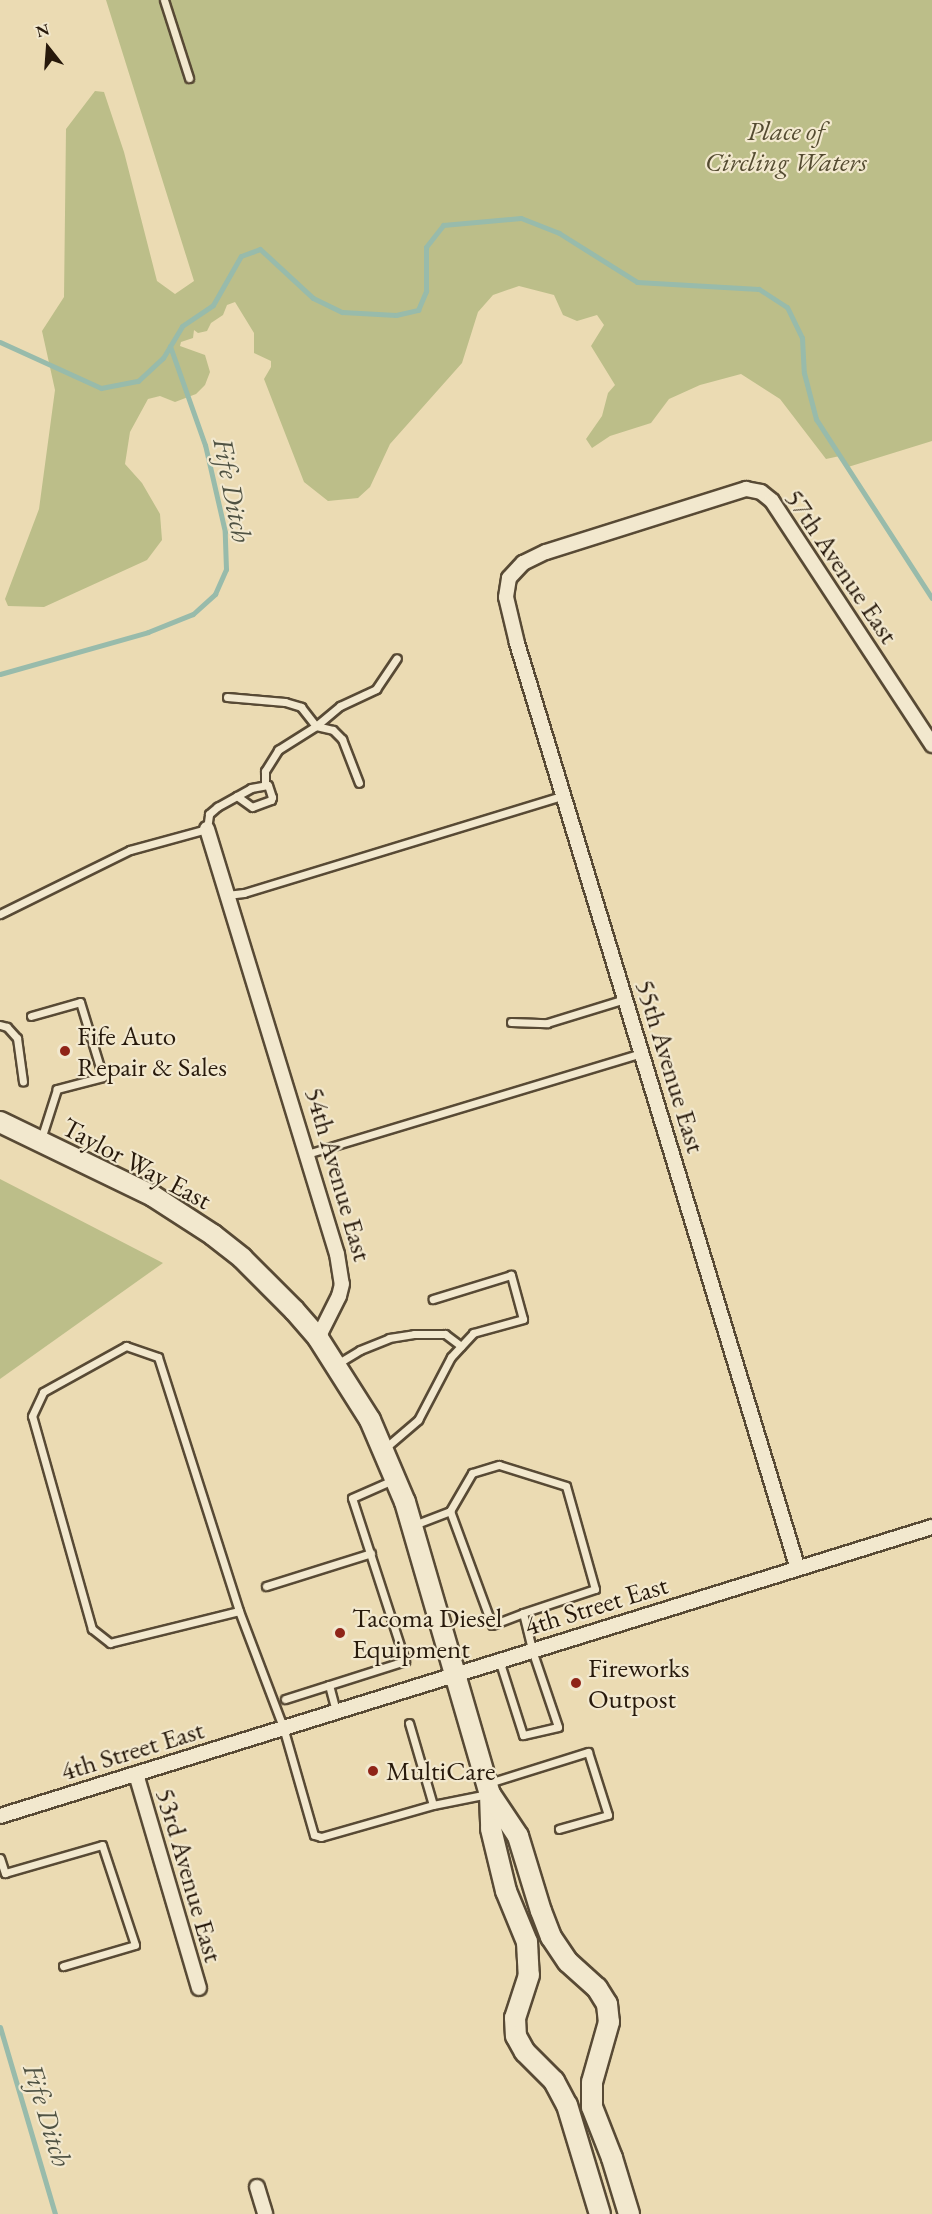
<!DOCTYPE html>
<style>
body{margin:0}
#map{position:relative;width:932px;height:2214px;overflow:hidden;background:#ebdbb3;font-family:"EB Garamond",serif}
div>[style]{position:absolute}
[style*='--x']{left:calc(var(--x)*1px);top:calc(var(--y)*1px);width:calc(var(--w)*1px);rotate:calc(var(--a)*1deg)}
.green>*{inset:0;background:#bcbe89}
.stream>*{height:5px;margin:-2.5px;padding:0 2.5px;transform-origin:2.5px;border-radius:2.5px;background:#98bbab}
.roads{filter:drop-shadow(2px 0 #584a35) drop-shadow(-2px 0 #584a35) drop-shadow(0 2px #584a35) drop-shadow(0 -2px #584a35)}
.lane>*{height:7px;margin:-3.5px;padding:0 3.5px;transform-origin:3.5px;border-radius:3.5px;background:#f2e8ce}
.street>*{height:14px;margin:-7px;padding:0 7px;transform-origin:7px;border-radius:7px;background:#f2e8ce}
.secondary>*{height:20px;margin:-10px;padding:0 10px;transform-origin:10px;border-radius:10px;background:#f2e8ce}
.dots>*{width:16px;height:16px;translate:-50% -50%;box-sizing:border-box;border:3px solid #f2e8ce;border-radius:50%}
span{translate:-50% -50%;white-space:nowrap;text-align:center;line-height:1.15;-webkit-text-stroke:4.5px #f2e8ce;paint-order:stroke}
.park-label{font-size:27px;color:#544b31;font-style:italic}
.street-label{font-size:27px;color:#27190b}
.poi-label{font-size:27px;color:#27190b}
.left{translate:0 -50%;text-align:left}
.water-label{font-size:28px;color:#4f5243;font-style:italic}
.north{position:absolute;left:18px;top:18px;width:60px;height:60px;-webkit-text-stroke:4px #f2e8ce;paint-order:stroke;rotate:343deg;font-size:16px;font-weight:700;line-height:24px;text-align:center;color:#27190b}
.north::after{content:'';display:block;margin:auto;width:21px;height:27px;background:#27190b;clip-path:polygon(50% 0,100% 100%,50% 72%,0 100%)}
</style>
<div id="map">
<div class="green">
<div style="clip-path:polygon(106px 0,932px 0,932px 441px,848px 467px,840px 456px,826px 459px,780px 399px,741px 374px,700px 385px,669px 399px,651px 423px,610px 436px,592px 448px,586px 439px,602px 416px,608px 393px,615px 385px,591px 346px,604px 325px,597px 315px,577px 321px,563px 315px,554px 295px,519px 286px,493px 295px,478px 312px,462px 363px,390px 444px,370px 487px,358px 498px,328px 501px,304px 482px,264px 379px,271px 367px,271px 361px,254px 353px,254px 333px,235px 302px,227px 305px,223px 315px,211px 323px,207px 331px,198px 333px,194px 330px,193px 338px,181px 342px,180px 346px,205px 355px,210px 372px,205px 385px,196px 394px,175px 402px,160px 396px,148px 399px,130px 432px,125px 464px,142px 483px,160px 514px,162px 540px,147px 560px,44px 607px,8px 606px,5px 599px,39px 509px,55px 390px,42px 331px,64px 297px,66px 129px,95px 91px,104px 92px,124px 152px,157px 281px,175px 294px,194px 281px)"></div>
<div style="clip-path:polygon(0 1179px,163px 1263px,0 1379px)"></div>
</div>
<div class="stream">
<div style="--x:0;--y:342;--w:111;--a:24.5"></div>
<div style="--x:101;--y:388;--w:38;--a:-11"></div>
<div style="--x:138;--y:381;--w:34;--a:-43"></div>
<div style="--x:163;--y:358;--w:37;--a:-59"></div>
<div style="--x:182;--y:326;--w:37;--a:-34"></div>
<div style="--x:213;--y:305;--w:56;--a:-60.3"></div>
<div style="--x:241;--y:256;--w:20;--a:-20"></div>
<div style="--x:260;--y:249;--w:72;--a:42.8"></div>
<div style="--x:313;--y:298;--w:32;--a:26"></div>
<div style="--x:342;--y:312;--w:54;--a:3.2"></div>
<div style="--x:396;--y:315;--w:23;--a:-13"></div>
<div style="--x:418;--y:310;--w:21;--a:-67"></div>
<div style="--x:426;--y:291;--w:44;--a:-90"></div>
<div style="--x:426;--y:247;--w:28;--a:-52"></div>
<div style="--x:443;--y:225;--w:78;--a:-5.1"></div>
<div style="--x:521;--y:218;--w:41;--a:21.5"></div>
<div style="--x:559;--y:233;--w:92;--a:32.1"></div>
<div style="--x:637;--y:282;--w:122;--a:3.3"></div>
<div style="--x:759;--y:289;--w:33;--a:33"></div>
<div style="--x:787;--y:307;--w:34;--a:64"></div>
<div style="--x:802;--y:338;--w:35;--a:87"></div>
<div style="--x:804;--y:373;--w:48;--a:75.4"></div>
<div style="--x:816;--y:419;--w:213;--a:57.1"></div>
<div style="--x:0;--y:674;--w:154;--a:-15.8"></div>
<div style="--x:148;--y:632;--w:48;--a:-21.8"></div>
<div style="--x:193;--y:614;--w:30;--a:-42"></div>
<div style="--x:215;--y:594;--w:27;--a:-66"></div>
<div style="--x:226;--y:569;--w:37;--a:-92"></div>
<div style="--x:225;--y:532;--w:89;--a:-102.9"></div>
<div style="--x:205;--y:445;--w:105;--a:-109.5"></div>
<div style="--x:0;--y:2027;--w:195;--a:73.6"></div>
</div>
<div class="roads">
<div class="lane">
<div style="--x:164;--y:0;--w:82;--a:72.2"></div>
<div style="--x:227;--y:697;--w:58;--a:4.9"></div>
<div style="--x:285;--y:702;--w:17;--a:17"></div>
<div style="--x:301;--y:707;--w:24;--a:52"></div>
<div style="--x:316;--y:726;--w:31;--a:-40"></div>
<div style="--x:340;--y:706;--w:40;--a:-25"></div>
<div style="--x:376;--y:689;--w:37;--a:-56"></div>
<div style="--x:265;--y:784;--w:13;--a:-90"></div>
<div style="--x:265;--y:771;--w:25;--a:-58"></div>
<div style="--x:278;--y:750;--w:45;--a:-32.3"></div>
<div style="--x:316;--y:726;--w:17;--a:13"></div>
<div style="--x:333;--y:730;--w:13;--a:45"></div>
<div style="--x:342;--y:739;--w:47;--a:68.9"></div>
<div style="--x:227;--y:895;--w:17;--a:-7"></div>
<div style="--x:244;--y:893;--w:335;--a:-17"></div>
<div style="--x:0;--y:914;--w:145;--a:-26.2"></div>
<div style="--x:130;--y:850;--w:80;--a:-15.3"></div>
<div style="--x:207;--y:829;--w:15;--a:-82"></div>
<div style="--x:209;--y:814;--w:11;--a:-41"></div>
<div style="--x:217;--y:807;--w:39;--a:-29"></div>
<div style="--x:251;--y:788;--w:17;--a:-10"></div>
<div style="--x:268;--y:785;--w:13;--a:72"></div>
<div style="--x:272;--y:797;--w:3;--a:108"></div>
<div style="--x:271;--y:800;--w:20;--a:160"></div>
<div style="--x:252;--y:807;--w:19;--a:-144"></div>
<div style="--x:31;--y:1016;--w:51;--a:-15.9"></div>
<div style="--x:80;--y:1002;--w:78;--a:73"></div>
<div style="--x:103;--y:1077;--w:48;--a:165.4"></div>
<div style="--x:57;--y:1089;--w:52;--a:107.7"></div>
<div style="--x:511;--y:1022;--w:36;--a:2"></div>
<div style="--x:547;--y:1023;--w:82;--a:-17.1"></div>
<div style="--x:0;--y:1025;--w:7;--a:16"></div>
<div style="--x:7;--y:1027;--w:15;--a:48"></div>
<div style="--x:17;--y:1038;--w:44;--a:82.2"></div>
<div style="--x:307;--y:1154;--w:350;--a:-16.8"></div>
<div style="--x:337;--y:1364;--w:27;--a:-31"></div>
<div style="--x:360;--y:1350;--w:31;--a:-22"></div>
<div style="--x:389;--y:1338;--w:25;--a:-9"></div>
<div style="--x:414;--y:1334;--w:31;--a:0"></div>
<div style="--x:445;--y:1334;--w:20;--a:37"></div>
<div style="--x:384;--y:1449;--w:45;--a:-40.5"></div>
<div style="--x:418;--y:1420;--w:71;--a:-62.4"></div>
<div style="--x:451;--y:1357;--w:33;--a:-47"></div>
<div style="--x:473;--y:1333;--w:52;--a:-15.6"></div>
<div style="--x:523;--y:1319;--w:46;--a:-105.3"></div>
<div style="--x:511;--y:1275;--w:82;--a:162.9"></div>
<div style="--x:450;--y:1511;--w:121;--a:69.8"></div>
<div style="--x:492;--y:1625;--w:33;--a:-21"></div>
<div style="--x:414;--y:1525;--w:39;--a:-21"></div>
<div style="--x:450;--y:1511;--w:44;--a:-59.9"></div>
<div style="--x:472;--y:1473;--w:28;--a:-17"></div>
<div style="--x:499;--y:1465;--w:70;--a:17.4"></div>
<div style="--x:566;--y:1486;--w:107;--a:74.3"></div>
<div style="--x:595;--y:1589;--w:76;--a:161.6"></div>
<div style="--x:523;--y:1613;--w:38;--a:76"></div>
<div style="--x:532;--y:1650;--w:81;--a:71.3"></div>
<div style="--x:558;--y:1727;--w:36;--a:167"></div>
<div style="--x:523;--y:1735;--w:79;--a:-107.7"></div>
<div style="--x:266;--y:1586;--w:110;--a:-17.4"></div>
<div style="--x:239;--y:1611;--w:133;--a:166.1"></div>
<div style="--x:110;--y:1643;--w:23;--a:-142"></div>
<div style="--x:92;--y:1629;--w:221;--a:-105.7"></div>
<div style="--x:32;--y:1416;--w:26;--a:-65"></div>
<div style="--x:43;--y:1392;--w:95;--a:-29"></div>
<div style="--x:126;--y:1346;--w:34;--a:19"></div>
<div style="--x:158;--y:1357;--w:267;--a:72.3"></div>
<div style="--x:239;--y:1611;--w:124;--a:69.2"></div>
<div style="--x:283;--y:1727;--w:112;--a:74"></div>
<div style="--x:314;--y:1835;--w:7;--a:16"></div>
<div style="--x:321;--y:1837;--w:116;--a:-15.9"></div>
<div style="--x:433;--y:1805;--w:56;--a:-11.3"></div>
<div style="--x:329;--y:1685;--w:27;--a:75"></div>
<div style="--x:285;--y:1699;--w:126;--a:-17.6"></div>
<div style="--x:405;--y:1661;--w:171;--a:-108"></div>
<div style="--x:352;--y:1498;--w:45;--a:-23.7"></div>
<div style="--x:409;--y:1723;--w:85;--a:73.7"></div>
<div style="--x:489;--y:1783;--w:104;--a:-17.4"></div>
<div style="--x:588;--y:1752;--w:66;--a:72.4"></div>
<div style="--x:608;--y:1815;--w:51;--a:164.1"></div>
<div style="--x:0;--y:1858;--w:16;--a:72"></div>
<div style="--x:5;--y:1873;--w:101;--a:-16.1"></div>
<div style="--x:102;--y:1845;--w:105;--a:71.7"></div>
<div style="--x:135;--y:1945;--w:75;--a:163.7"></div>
</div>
<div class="street">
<div style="--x:207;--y:829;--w:444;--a:73"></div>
<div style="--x:337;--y:1254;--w:30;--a:81"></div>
<div style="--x:342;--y:1284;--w:12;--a:104"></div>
<div style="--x:339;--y:1296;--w:47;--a:116.6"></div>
<div style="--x:797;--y:1566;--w:965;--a:-106.88"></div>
<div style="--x:517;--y:643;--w:47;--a:-103.4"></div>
<div style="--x:506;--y:597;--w:19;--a:-81"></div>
<div style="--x:509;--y:578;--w:21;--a:-47"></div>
<div style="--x:523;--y:563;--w:25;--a:-26"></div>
<div style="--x:546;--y:552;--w:210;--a:-17.5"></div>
<div style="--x:746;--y:489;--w:15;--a:11"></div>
<div style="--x:761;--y:492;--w:14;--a:39"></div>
<div style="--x:772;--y:501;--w:292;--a:56.7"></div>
<div style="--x:136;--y:1774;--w:223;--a:73.6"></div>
<div style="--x:0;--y:1816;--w:976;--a:-17.23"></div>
<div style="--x:257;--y:2187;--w:28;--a:73"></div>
</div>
<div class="secondary">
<div style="--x:0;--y:1122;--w:170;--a:25.8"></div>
<div style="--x:153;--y:1196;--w:72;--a:33"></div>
<div style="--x:213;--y:1235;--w:37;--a:38"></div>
<div style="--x:242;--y:1258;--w:74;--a:45"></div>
<div style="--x:294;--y:1310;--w:37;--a:49"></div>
<div style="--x:318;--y:1338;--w:97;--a:57.6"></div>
<div style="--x:370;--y:1420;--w:89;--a:66.9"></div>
<div style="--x:405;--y:1502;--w:304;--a:73.8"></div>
<div style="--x:490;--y:1794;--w:35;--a:88"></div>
<div style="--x:491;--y:1829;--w:64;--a:76.4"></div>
<div style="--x:506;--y:1891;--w:55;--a:67.6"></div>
<div style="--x:527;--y:1942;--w:33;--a:87"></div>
<div style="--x:529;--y:1975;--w:45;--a:108"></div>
<div style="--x:515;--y:2018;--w:18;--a:87"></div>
<div style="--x:516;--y:2036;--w:18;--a:61"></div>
<div style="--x:525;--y:2052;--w:41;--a:45"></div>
<div style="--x:554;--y:2081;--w:27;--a:62"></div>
<div style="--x:567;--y:2105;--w:114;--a:73.2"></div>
<div style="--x:490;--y:1794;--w:50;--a:56.3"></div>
<div style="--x:518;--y:1836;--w:78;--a:73"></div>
<div style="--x:541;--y:1911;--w:28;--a:69"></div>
<div style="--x:551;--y:1937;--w:30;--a:56"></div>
<div style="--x:568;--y:1962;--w:39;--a:42"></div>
<div style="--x:597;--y:1988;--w:19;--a:58"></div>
<div style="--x:607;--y:2004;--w:18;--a:84"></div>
<div style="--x:609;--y:2022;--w:62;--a:105.8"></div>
<div style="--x:592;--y:2082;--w:25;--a:90"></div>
<div style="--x:592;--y:2107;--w:55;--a:68.6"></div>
<div style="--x:612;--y:2158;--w:59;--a:73.1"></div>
</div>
</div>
<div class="dots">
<div style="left:65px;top:1051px;background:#8f2418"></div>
<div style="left:340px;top:1633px;background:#8f2418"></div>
<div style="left:576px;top:1683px;background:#8f2418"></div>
<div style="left:373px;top:1771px;background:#8f2418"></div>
</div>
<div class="park-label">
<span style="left:786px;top:146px">Place of<br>Circling Waters</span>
</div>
<div class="street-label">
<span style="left:842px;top:566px;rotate:56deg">57th Avenue East</span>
<span style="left:671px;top:1066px;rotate:73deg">55th Avenue East</span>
<span style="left:137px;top:1163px;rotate:28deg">Taylor Way East</span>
<span style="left:339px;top:1174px;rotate:74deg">54th Avenue East</span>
<span style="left:596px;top:1605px;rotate:-17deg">4th Street East</span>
<span style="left:132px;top:1750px;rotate:-17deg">4th Street East</span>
<span style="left:190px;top:1875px;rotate:74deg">53rd Avenue East</span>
</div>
<div class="poi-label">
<span class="left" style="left:77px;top:1051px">Fife Auto<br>Repair &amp; Sales</span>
<span class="left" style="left:352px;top:1633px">Tacoma Diesel<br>Equipment</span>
<span class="left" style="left:588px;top:1683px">Fireworks<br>Outpost</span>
<span class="left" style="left:386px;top:1771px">MultiCare</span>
</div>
<div class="water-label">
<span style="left:233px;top:490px;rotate:79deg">Fife Ditch</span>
<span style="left:48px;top:2115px;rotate:73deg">Fife Ditch</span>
</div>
<div class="north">N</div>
</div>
